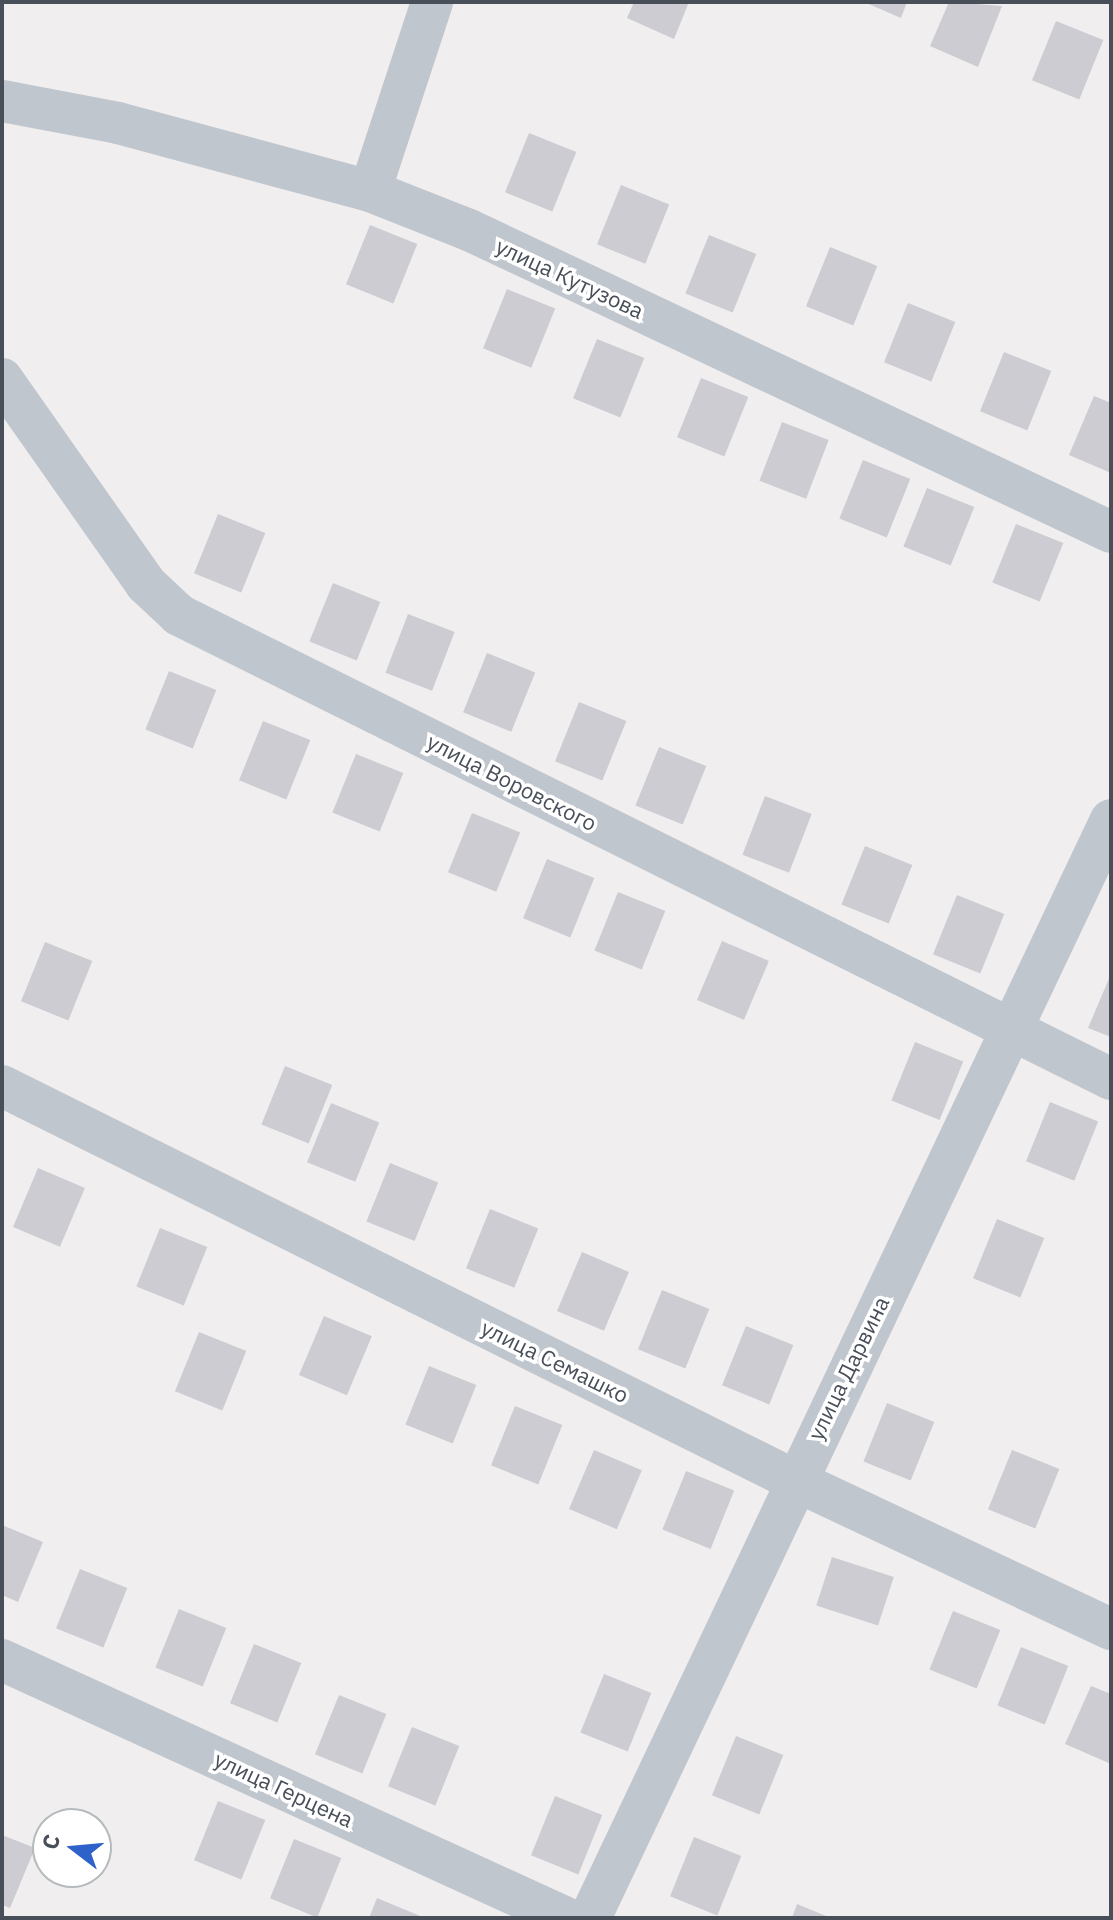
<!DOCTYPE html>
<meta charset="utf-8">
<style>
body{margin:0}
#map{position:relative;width:1113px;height:1920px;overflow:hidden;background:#f0eeee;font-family:"IBM Plex Sans",sans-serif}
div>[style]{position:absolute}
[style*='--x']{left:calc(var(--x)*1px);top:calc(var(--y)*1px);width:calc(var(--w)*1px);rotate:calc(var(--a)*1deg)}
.building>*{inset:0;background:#ccccd2;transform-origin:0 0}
.minor>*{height:42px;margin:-21px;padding:0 21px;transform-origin:21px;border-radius:21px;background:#c0c6ce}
span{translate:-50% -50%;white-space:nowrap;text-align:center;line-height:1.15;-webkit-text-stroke:7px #fff;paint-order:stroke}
.street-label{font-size:22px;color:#484f59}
.frame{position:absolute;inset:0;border:4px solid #484f59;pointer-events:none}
.north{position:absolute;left:32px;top:1808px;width:80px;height:80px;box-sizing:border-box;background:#fff;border:2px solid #b6b9bd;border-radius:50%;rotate:286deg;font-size:22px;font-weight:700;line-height:32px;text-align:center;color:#484f59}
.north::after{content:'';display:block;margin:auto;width:28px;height:36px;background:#2e62ca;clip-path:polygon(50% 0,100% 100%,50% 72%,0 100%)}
</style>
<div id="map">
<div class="building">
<div style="clip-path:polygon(634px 2px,689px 2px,674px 39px,627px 18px)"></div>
<div style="clip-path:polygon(864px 2px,907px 2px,901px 18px)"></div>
<div style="clip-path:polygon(949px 2px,1002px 6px,978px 67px,930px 46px)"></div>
<div style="left:1056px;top:21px;width:51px;height:64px;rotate:22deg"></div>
<div style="left:529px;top:133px;width:51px;height:64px;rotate:22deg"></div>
<div style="left:621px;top:185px;width:52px;height:64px;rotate:22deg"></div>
<div style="left:370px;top:225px;width:51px;height:64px;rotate:22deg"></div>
<div style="left:709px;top:235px;width:51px;height:63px;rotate:22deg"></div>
<div style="left:830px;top:247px;width:51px;height:64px;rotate:22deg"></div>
<div style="left:507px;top:289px;width:52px;height:64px;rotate:22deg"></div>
<div style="left:908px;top:303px;width:51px;height:64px;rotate:22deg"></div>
<div style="left:597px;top:339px;width:51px;height:64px;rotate:22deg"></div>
<div style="left:1004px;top:352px;width:51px;height:64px;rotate:22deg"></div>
<div style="left:701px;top:378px;width:51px;height:64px;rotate:22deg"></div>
<div style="clip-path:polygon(1094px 396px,1111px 403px,1111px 473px,1069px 455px)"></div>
<div style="left:782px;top:422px;width:50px;height:63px;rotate:21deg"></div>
<div style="left:863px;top:460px;width:51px;height:63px;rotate:22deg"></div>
<div style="left:927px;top:488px;width:51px;height:63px;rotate:22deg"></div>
<div style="left:218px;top:514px;width:51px;height:64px;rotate:22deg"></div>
<div style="left:1016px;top:524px;width:51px;height:63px;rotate:22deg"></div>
<div style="left:333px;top:583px;width:51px;height:63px;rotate:22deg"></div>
<div style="left:408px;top:614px;width:50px;height:63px;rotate:21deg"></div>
<div style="left:487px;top:653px;width:52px;height:64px;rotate:22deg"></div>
<div style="left:169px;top:671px;width:51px;height:63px;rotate:22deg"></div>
<div style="left:579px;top:702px;width:51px;height:64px;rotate:22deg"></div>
<div style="left:263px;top:721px;width:51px;height:64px;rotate:22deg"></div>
<div style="left:659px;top:747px;width:51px;height:63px;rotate:22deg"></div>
<div style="left:356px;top:754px;width:51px;height:63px;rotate:22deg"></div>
<div style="left:765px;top:796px;width:50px;height:63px;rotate:21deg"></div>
<div style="left:472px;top:813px;width:52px;height:64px;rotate:22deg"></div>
<div style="left:865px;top:846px;width:51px;height:63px;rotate:22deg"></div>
<div style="left:547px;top:859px;width:51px;height:64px;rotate:22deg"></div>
<div style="left:618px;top:892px;width:51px;height:63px;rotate:22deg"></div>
<div style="left:957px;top:895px;width:51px;height:64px;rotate:22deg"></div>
<div style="left:722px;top:941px;width:51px;height:64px;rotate:23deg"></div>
<div style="left:45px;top:942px;width:51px;height:64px;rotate:22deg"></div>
<div style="clip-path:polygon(1111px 974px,1111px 1037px,1088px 1028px)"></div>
<div style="left:915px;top:1042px;width:52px;height:63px;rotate:22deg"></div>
<div style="left:285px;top:1066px;width:51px;height:63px;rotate:22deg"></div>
<div style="left:1050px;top:1102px;width:52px;height:64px;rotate:22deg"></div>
<div style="left:331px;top:1103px;width:52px;height:64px;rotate:22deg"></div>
<div style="left:390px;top:1163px;width:52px;height:63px;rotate:22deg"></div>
<div style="left:38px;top:1168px;width:51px;height:64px;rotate:23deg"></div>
<div style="left:490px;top:1209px;width:52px;height:64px;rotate:22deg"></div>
<div style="left:997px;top:1219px;width:51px;height:64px;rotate:22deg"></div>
<div style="left:160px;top:1228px;width:51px;height:63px;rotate:22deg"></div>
<div style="left:582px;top:1252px;width:51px;height:64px;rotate:23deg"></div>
<div style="left:662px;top:1290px;width:51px;height:64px;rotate:22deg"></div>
<div style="left:324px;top:1316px;width:52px;height:64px;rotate:23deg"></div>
<div style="left:746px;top:1326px;width:51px;height:64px;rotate:22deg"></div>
<div style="left:199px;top:1332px;width:51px;height:64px;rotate:22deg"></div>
<div style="left:429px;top:1366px;width:51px;height:63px;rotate:22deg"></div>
<div style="left:887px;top:1403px;width:51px;height:63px;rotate:22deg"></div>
<div style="left:515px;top:1406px;width:51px;height:64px;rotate:22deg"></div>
<div style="left:594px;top:1450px;width:52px;height:64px;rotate:23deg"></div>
<div style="left:1012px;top:1450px;width:51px;height:64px;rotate:22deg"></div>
<div style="left:686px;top:1471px;width:52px;height:63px;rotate:22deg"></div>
<div style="clip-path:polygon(2px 1525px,43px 1542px,18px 1602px,2px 1595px)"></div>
<div style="left:832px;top:1557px;width:65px;height:51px;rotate:18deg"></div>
<div style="left:80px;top:1569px;width:51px;height:64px;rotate:22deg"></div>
<div style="left:179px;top:1609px;width:51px;height:63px;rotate:22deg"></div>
<div style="left:953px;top:1611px;width:51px;height:63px;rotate:22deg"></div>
<div style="left:254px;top:1644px;width:51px;height:64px;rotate:22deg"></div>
<div style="left:1021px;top:1647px;width:51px;height:63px;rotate:22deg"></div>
<div style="left:604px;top:1674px;width:51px;height:63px;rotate:22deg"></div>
<div style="clip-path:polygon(1091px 1686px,1111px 1694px,1111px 1764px,1065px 1744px)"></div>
<div style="left:339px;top:1695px;width:51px;height:64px;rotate:22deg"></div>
<div style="left:412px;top:1727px;width:51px;height:64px;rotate:22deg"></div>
<div style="left:736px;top:1736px;width:51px;height:64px;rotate:22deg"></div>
<div style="left:555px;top:1796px;width:51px;height:64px;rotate:22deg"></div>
<div style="left:218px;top:1801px;width:51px;height:64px;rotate:22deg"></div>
<div style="clip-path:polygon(2px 1835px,35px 1848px,10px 1908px,2px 1905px)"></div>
<div style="left:694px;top:1837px;width:51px;height:64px;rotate:22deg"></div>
<div style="left:294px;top:1839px;width:51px;height:64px;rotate:22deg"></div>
<div style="clip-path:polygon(377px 1898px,425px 1918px,369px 1918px)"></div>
<div style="clip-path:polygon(797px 1904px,831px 1918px,792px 1918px)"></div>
</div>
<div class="minor">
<div style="--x:2;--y:101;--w:118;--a:10.7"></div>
<div style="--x:118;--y:123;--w:261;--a:15.1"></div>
<div style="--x:370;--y:191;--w:106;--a:21.5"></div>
<div style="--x:469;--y:230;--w:709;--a:25.19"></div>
<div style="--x:370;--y:191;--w:199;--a:-71.8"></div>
<div style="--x:2;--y:379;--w:251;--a:54.9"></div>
<div style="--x:146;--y:584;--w:45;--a:43.2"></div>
<div style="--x:179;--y:615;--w:1041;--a:26.47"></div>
<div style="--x:2;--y:1086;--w:885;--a:26.45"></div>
<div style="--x:794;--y:1480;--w:350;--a:25.2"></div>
<div style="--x:2;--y:1660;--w:620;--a:24.58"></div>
<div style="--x:590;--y:1918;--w:1215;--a:-64.62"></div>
</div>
<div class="street-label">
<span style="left:570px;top:278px;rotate:25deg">улица Кутузова</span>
<span style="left:512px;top:782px;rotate:27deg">улица Воровского</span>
<span style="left:555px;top:1361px;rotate:26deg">улица Семашко</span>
<span style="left:848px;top:1368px;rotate:-64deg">улица Дарвина</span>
<span style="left:284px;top:1789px;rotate:25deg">улица Герцена</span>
</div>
<div class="frame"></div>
<div class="north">С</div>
</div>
